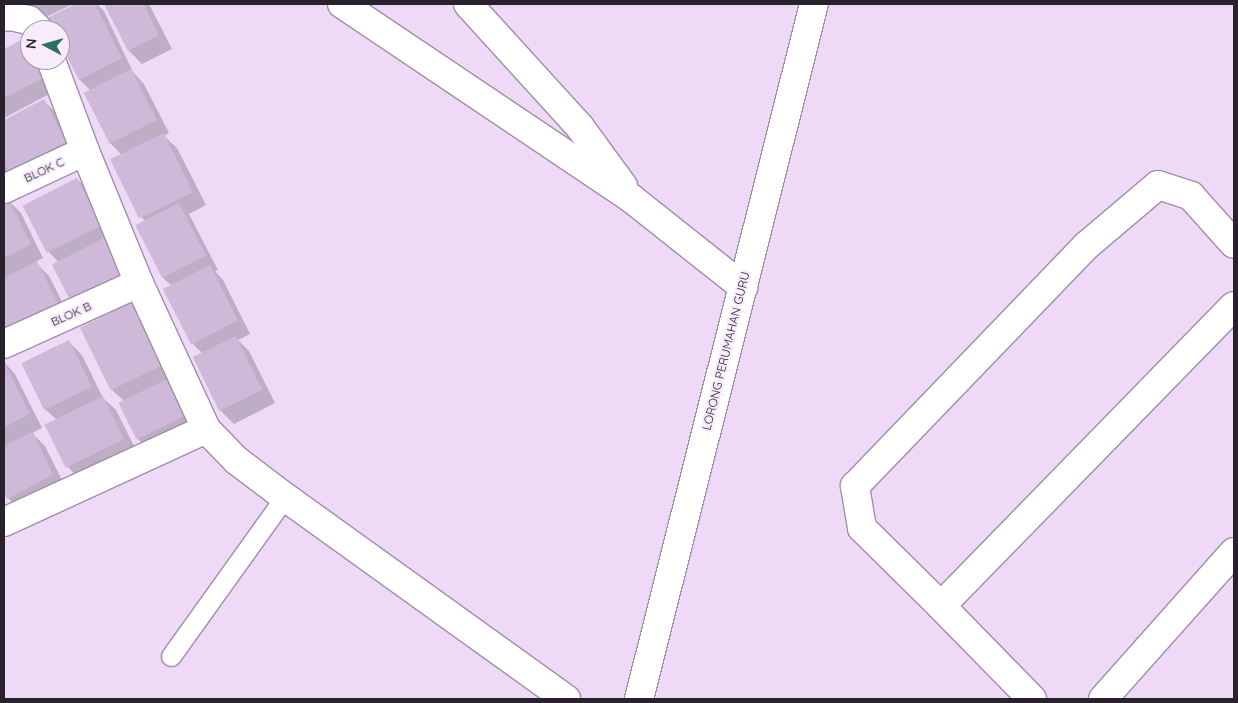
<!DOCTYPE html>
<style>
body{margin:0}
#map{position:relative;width:1238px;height:703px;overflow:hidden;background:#eedaf7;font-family:Quicksand,sans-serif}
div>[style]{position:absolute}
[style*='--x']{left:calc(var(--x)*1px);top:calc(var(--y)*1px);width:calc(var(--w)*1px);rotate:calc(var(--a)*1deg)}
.shadow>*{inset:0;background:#0003}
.building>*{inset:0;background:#ceb9d9;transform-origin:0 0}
.roads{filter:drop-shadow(1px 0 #a08ea9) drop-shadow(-1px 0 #a08ea9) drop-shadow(0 1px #a08ea9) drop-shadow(0 -1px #a08ea9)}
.lane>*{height:19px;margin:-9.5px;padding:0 9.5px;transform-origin:9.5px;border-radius:9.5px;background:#fff}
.street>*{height:28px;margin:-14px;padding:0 14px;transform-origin:14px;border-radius:14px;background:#fff}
span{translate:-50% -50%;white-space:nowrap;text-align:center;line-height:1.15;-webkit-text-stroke:4.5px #f7ebfc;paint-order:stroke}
.street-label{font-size:12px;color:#29222c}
.frame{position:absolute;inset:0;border:5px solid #29222c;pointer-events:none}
.north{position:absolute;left:20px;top:20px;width:50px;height:50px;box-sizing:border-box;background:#f7ebfc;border:1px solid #a59ba9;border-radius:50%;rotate:276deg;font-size:14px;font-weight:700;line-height:20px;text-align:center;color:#29222c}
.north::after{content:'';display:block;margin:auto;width:18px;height:22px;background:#2d7062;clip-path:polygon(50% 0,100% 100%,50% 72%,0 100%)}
</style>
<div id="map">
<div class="shadow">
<div style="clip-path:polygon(4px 4px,73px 4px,30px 25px)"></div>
<div style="clip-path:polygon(79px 4px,97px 4px,104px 11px,133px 72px,144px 84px,169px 133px,164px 136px,177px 148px,206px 205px,189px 214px,218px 270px,215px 271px,223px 280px,250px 334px,238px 340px,249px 351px,275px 403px,234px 424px,221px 411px,195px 358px,203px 354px,192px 343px,172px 286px,163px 278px,137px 225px,145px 221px,142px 218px,123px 156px,110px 143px,91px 91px,80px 80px,60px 40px,60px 30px,55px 30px,49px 19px)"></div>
<div style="clip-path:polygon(106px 4px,149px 4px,172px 49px,142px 64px,129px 51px)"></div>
<div style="clip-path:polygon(25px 39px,30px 45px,30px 60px,41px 60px,57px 90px,4px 118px,4px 50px)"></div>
<div style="clip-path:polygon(44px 101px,57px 114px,78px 155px,22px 184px,9px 170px,13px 180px,4px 185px,4px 121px)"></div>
<div style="clip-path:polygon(77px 179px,90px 192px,113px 238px,59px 263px,48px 251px)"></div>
<div style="clip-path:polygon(8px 200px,21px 213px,43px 258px,35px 262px,49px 276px,72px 321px,7px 334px,4px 327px,4px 202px)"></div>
<div style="clip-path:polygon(132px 303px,145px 317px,176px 378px,168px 382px,180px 394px,197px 429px,151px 452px,138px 439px,125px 402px,113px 391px,82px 329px)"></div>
<div style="clip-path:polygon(69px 342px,82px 355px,103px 398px,116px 410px,137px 452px,81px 481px,68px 467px,57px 420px,46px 410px,23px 364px)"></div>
<div style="clip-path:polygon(4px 362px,15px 374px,42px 428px,32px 433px,45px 446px,66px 488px,21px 511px,8px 498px,4px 489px)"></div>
</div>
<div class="building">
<div style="clip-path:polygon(76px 4px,95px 4px,122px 58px,79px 80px,60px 43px,60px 30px,53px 30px,47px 18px)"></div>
<div style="clip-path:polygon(104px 4px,144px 4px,159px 35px,128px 51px)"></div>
<div style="clip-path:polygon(25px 38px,30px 48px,30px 60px,36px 60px,45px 77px,4px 98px,4px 49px)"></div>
<div style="left:131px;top:69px;width:57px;height:53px;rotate:63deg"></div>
<div style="clip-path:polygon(44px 99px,66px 142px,8px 171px,4px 163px,4px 120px)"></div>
<div style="left:164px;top:133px;width:66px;height:60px;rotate:64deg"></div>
<div style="left:77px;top:178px;width:53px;height:61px;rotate:63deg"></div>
<div style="clip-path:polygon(8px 199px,31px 244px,4px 258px,4px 201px)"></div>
<div style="left:179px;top:203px;width:59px;height:49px;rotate:63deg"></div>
<div style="left:108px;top:236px;width:45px;height:63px;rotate:63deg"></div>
<div style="clip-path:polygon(37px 261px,60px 308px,4px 330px,4px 278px)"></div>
<div style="left:210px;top:265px;width:62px;height:53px;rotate:63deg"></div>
<div style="left:132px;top:302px;width:70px;height:58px;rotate:64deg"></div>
<div style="left:236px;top:336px;width:60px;height:48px;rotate:64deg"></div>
<div style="left:69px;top:340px;width:52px;height:53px;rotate:64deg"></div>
<div style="clip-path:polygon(4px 362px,30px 414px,4px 427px)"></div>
<div style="left:167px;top:379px;width:41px;height:54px;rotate:64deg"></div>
<div style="left:103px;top:396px;width:48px;height:65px;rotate:64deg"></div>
<div style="clip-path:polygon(33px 432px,53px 475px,7px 499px,4px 492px,4px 446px)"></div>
</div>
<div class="roads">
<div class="lane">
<div style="--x:171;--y:656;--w:196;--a:-54.4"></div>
</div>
<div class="street">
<div style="--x:342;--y:4;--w:349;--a:33.9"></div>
<div style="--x:632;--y:199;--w:142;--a:38.4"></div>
<div style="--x:468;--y:4;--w:166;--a:47.7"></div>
<div style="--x:580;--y:127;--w:73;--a:53.9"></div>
<div style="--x:4;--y:17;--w:7;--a:-8"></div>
<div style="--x:11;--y:16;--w:18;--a:13"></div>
<div style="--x:29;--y:20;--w:14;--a:45"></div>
<div style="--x:51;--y:60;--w:97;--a:69.5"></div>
<div style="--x:85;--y:151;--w:143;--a:67.8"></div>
<div style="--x:139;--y:283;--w:161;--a:65.3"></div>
<div style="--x:206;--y:429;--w:43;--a:45.9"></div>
<div style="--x:236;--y:460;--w:61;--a:37.1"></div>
<div style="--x:285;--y:497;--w:346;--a:35.7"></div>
<div style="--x:4;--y:189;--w:89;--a:-25.1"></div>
<div style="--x:4;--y:344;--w:148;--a:-24.3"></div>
<div style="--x:4;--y:522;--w:222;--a:-24.7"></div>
<div style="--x:941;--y:606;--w:419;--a:-45.7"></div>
<div style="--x:639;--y:699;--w:717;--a:-75.87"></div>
<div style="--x:1032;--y:699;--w:130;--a:-134.4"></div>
<div style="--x:941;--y:606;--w:111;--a:-135.4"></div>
<div style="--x:862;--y:528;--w:43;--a:-99.5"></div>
<div style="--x:855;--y:486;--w:333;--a:-46.1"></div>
<div style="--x:1086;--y:246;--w:94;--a:-40.3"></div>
<div style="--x:1158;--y:185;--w:35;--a:18"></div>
<div style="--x:1191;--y:196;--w:64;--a:48.1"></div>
<div style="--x:1103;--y:699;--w:197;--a:-48.3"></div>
</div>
</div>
<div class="street-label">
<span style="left:44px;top:170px;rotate:-25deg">BLOK C</span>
<span style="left:71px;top:314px;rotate:-24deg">BLOK B</span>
<span style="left:726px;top:351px;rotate:-76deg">LORONG PERUMAHAN GURU</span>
</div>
<div class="frame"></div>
<div class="north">N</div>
</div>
